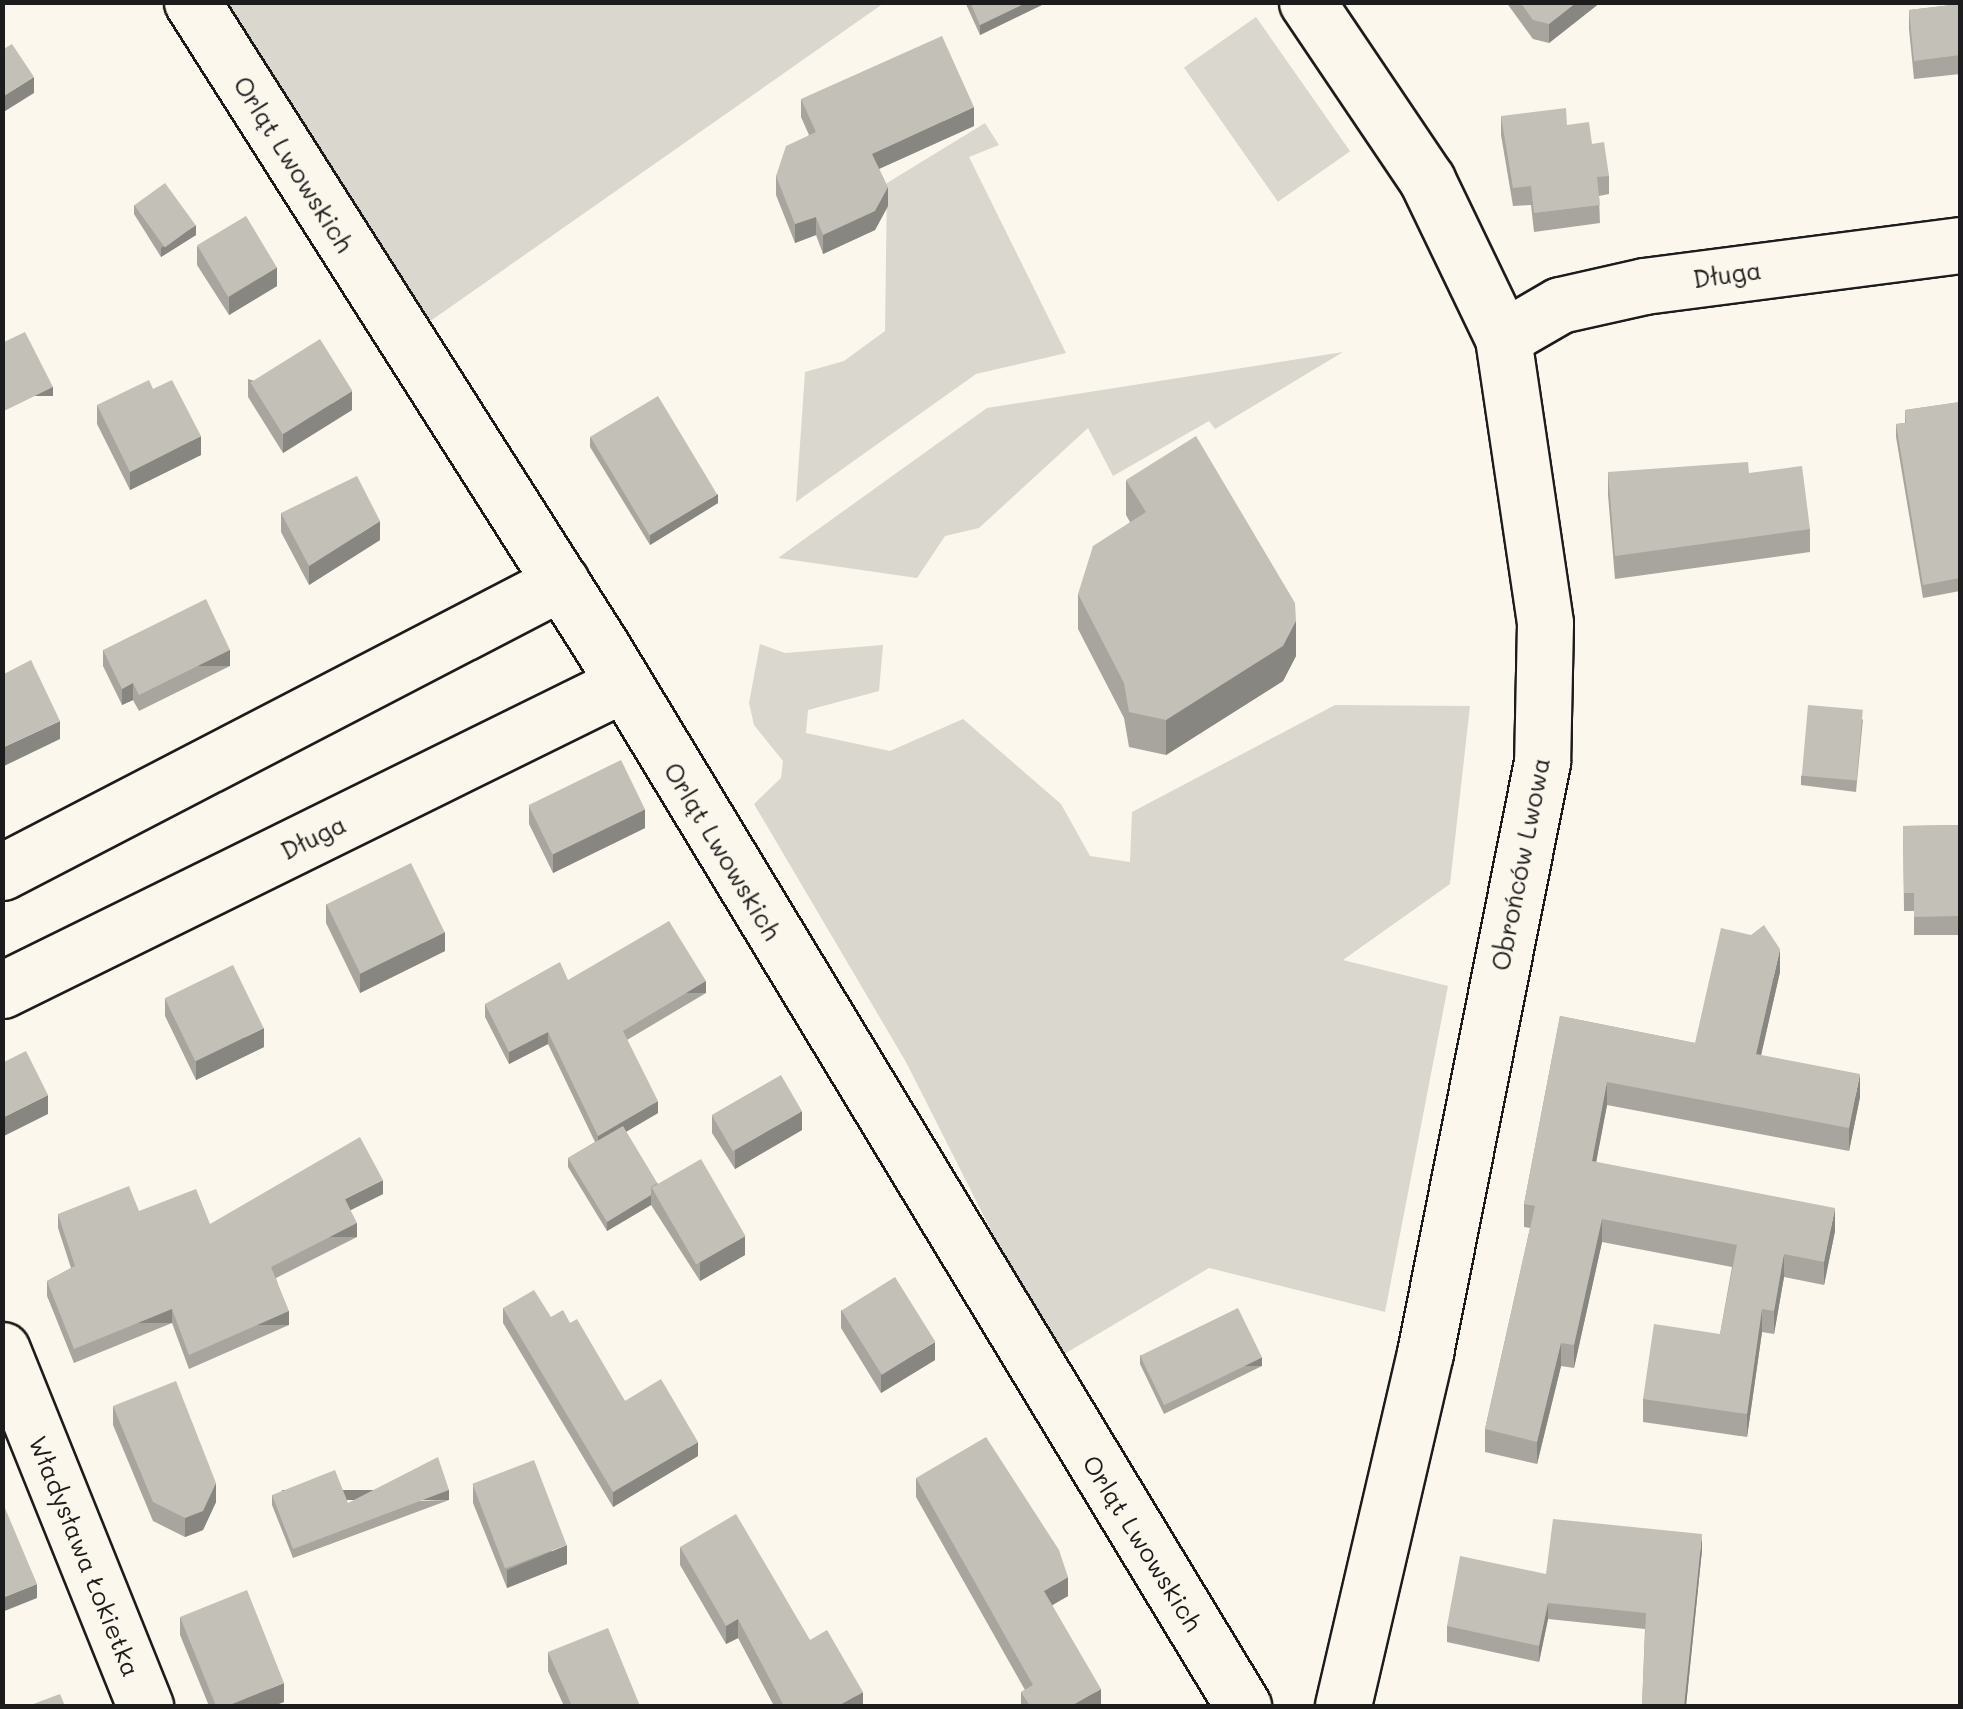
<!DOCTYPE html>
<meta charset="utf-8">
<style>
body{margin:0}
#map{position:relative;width:1963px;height:1709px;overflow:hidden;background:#fbf7ec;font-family:Mali,sans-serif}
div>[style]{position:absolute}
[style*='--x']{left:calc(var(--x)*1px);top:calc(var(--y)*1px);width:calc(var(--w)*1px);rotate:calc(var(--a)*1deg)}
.green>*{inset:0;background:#dad7ce;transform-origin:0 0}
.roads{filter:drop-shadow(2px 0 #1c1c1c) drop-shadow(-2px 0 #1c1c1c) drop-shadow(0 2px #1c1c1c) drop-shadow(0 -2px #1c1c1c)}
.minor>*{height:55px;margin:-27.5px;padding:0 27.5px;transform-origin:27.5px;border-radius:27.5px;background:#fbf7ec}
.wall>*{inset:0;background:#a8a59e}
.shaded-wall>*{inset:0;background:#888681;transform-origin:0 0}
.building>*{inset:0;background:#c3c0b8;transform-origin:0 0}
span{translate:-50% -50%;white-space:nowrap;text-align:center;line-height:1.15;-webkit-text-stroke:10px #fbf7ec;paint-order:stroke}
.street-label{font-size:25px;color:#1c1c1c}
.frame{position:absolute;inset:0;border:5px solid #1c1c1c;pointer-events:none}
</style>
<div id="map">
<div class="green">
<div style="clip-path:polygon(225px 3px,884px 3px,429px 322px)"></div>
<div style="left:1256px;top:17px;width:164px;height:88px;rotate:55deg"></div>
<div style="clip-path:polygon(985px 123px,999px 145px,969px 157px,1066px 353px,976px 374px,796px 502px,805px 372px,844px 361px,885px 331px,887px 183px)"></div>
<div style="clip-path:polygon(1343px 352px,1215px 429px,1209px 421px,1113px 476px,1088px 428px,979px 528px,945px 536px,917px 578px,778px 558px,987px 408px)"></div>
<div style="clip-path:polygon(760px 644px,785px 653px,883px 645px,879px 691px,808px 710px,806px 733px,890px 751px,963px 719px,1061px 804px,1090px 856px,1130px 862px,1132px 812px,1335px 705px,1470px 706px,1450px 884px,1343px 960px,1448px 986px,1385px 1312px,1209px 1268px,1056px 1359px,906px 1062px,754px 804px,781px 778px,783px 761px,754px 725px,749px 703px)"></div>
</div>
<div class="roads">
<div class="minor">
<div style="--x:192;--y:2;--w:764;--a:57.56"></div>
<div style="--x:602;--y:647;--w:1238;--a:58.81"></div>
<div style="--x:1307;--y:2;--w:215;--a:56"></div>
<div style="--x:1427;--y:180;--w:175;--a:64.3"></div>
<div style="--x:1503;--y:338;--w:288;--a:81.6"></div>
<div style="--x:1545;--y:623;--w:139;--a:91.2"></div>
<div style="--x:1542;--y:762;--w:602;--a:101.2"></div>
<div style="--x:1425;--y:1353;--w:362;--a:103.1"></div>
<div style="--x:1503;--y:338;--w:66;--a:-30.1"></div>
<div style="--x:1560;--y:305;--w:86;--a:-12.7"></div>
<div style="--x:1644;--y:286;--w:319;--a:-7.4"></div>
<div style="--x:2;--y:872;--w:630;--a:-27.42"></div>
<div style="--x:2;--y:990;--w:692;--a:-26.23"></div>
<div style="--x:2;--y:1350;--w:384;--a:68.1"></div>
</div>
</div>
<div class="wall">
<div style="clip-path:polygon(965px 2px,1048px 2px,980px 35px)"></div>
<div style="clip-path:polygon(1506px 2px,1601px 2px,1549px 43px,1533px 39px)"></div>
<div style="clip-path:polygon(1960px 4px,1960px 74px,1914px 79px,1909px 29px,1909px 10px)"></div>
<div style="clip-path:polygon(801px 99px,974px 126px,879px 169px,888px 206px,875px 230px,823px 254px,816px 235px,795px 243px,776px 195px,776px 176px,809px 135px,801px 117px)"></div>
<div style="clip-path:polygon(1501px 116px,1567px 125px,1592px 144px,1609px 176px,1609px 194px,1599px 196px,1600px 223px,1534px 232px,1531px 205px,1513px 206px,1501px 135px)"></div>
<div style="clip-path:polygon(134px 205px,196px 235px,161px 257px,134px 214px)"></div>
<div style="clip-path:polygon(197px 246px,277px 286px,229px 315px,197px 265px)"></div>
<div style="clip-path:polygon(248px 379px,352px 410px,283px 453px,248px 397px)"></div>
<div style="clip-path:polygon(153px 389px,201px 455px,130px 490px,97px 424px,97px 405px)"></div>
<div style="clip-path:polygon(1960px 402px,1960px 591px,1923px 598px,1896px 437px,1896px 424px,1905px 423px,1905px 410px)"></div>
<div style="clip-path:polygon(590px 437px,718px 503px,650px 545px,590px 447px)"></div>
<div style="clip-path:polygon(1608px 472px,1810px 529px,1810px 552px,1615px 579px,1608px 495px)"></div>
<div style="clip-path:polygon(1126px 480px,1296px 656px,1283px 681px,1166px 755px,1129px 747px,1124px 718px,1078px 629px,1078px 594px,1130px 522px,1126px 515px)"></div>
<div style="clip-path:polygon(281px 513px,380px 540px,309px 585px,281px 532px)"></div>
<div style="clip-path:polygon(103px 650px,230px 666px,139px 711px,133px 700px,122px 705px,103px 666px)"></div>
<div style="clip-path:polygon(1863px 719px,1856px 792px,1801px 785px,1801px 776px)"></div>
<div style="clip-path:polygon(529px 806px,645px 828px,553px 873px,529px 824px)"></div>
<div style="clip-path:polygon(1960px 825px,1959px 935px,1914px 935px,1914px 911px,1904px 911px,1903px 826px)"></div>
<div style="clip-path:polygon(326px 904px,445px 951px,360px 993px,326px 923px)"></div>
<div style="clip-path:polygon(1780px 972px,1761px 1055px,1860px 1097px,1849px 1151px,1607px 1105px,1596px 1162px,1835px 1231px,1824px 1285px,1784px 1277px,1774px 1334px,1762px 1332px,1747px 1437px,1643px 1422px,1643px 1399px,1720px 1334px,1732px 1267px,1602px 1242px,1574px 1368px,1561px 1366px,1537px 1464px,1485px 1452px,1485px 1429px,1530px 1228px,1524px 1227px,1524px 1204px,1560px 1016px,1695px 1043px)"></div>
<div style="clip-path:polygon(568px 980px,706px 993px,627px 1040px,658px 1113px,626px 1132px,657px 1183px,745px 1255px,700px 1281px,651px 1205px,607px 1231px,568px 1167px,568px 1158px,595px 1142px,548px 1044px,509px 1064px,485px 1017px,485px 1004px)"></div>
<div style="clip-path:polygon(165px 998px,264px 1047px,196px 1080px,165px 1016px)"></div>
<div style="clip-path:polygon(712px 1115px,802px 1130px,735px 1169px,712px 1133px)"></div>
<div style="clip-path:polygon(383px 1194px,350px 1210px,357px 1237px,276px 1278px,289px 1325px,189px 1369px,172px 1323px,74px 1363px,47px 1296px,47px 1281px,71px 1268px,58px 1228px,58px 1214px,139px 1211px,210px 1224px)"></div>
<div style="clip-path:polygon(503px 1308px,551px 1317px,570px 1323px,625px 1401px,698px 1456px,613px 1507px,503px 1323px)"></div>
<div style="clip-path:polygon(841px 1310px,935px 1360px,881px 1393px,841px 1328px)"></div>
<div style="clip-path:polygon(1140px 1355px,1262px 1366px,1164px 1414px,1140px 1364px)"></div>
<div style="clip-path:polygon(113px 1406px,216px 1502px,203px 1530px,185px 1537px,153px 1521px,113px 1425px)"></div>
<div style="clip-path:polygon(916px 1478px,1068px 1596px,1052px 1605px,1101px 1706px,1021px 1706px,1021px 1692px,1025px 1690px,916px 1497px)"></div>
<div style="clip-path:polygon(473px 1484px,567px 1564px,507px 1588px,473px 1503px)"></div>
<div style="clip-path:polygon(272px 1495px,348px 1503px,449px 1500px,293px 1558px,272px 1505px)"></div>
<div style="clip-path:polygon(680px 1547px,810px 1640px,863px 1706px,774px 1706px,738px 1638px,726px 1644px,680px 1565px)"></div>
<div style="clip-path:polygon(1702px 1550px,1686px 1706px,1642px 1706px,1645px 1629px,1548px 1619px,1539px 1662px,1447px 1642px,1447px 1626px,1546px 1574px)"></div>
<div style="clip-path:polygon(180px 1617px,284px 1702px,273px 1706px,209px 1706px,180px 1635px)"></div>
<div style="clip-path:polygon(548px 1652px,640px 1706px,564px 1706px,548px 1671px)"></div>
</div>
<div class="shaded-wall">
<div style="clip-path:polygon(1028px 2px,1048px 2px,980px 35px,980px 25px)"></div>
<div style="clip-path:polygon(1577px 2px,1601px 2px,1549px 43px,1549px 24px)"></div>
<div style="clip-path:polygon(34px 77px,34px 93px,2px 113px,2px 97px)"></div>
<div style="clip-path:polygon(974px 107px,974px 126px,872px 172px,872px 154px)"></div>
<div style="clip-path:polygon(888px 187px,888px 206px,875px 230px,823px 254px,823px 235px)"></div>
<div style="clip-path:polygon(816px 217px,816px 235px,795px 243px,795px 224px)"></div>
<div style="clip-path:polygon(196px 225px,196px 235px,161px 257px,161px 248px)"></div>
<div style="clip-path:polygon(277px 267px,277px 286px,229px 315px,229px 297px)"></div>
<div style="left:53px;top:387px;width:9px;height:57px;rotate:90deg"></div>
<div style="clip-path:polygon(352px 391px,352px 410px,283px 453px,283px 434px)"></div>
<div style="clip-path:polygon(201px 436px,201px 455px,130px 490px,130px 472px)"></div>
<div style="clip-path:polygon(718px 494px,718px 503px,650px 545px,650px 535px)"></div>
<div style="clip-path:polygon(380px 521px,380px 540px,309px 585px,309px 566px)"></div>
<div style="clip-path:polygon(1296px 621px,1296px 656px,1283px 681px,1166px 755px,1166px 720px)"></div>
<div style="left:230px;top:650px;width:16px;height:102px;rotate:90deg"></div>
<div style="clip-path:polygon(133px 683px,133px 700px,122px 705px,122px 689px)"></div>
<div style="clip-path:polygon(60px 721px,60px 739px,2px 767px,2px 748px)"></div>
<div style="clip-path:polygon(645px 809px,645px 828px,553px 873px,553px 854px)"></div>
<div style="clip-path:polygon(445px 932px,445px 951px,360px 993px,360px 974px)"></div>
<div style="clip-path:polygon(1780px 949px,1780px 972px,1756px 1077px,1756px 1054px)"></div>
<div style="left:706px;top:981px;width:12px;height:97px;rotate:90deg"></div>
<div style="clip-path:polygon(264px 1028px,264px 1047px,196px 1080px,196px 1061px)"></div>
<div style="clip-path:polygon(548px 1032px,548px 1044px,509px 1064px,509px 1052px)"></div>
<div style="clip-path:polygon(1860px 1074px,1860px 1097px,1849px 1151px,1849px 1128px)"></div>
<div style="clip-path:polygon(1607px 1082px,1607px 1105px,1592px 1184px,1592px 1161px)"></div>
<div style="clip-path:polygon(48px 1095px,48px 1114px,2px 1137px,2px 1118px)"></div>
<div style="clip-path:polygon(658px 1101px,658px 1113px,598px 1148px,598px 1136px)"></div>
<div style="clip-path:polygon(802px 1111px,802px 1130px,735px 1169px,735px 1150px)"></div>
<div style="clip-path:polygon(383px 1180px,383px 1194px,345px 1213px,345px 1199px)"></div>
<div style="clip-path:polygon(651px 1195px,651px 1205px,607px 1231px,607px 1222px)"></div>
<div style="clip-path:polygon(1835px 1208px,1835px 1231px,1824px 1285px,1824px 1262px)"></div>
<div style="clip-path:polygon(1602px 1219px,1602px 1242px,1574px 1368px,1574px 1345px)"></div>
<div style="left:357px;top:1223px;width:14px;height:97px;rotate:90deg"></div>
<div style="clip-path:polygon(745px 1236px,745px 1255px,700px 1281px,700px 1262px)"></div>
<div style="clip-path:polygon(1784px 1254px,1784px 1277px,1774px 1334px,1774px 1311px)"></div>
<div style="left:172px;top:1309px;width:14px;height:106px;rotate:90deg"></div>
<div style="clip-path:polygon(1762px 1309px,1762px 1332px,1747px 1437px,1747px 1414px)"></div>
<div style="left:289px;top:1311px;width:14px;height:109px;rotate:90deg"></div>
<div style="clip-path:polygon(935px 1342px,935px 1360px,881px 1393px,881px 1375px)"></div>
<div style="clip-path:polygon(1561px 1343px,1561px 1366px,1537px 1464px,1537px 1442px)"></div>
<div style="left:1262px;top:1357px;width:9px;height:109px;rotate:90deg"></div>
<div style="clip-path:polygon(698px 1442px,698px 1456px,613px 1507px,613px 1492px)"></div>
<div style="clip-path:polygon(216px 1483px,216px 1502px,203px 1530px,185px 1537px,185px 1518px)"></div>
<div style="left:449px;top:1490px;width:10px;height:167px;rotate:90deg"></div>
<div style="clip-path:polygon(1702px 1534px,1702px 1550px,1686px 1706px,1684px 1706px)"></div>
<div style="clip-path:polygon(567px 1545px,567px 1564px,507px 1588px,507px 1570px)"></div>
<div style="clip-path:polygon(1068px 1577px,1068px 1596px,1044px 1610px,1044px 1591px)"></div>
<div style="clip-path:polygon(37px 1584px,37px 1598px,2px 1612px,2px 1598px)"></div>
<div style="clip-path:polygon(1548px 1603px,1548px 1619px,1539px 1662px,1539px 1646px)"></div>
<div style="clip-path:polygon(738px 1619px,738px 1638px,726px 1644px,726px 1626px)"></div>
<div style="clip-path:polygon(284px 1683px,284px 1702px,273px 1706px,227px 1706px)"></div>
<div style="clip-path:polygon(1101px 1689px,1101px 1706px,1071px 1706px)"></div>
<div style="clip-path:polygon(863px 1692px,863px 1706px,838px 1706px)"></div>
</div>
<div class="building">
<div style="clip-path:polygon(970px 2px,1028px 2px,980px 25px)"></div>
<div style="clip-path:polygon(1520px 2px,1577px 2px,1549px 24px,1533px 20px)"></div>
<div style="clip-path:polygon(1960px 4px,1960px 55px,1914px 61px,1909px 10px)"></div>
<div style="clip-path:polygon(942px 36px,974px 107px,872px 154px,888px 187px,875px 211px,823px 235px,816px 217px,795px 224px,776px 176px,786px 146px,816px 132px,801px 99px)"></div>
<div style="clip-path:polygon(12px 44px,34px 77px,2px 97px,2px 50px)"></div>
<div style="clip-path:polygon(1566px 108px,1567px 125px,1589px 122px,1592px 144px,1604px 142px,1609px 176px,1597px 177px,1600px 205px,1534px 213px,1531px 186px,1513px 188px,1501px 116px)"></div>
<div style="left:165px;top:183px;width:52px;height:38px;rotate:54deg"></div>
<div style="left:246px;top:216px;width:60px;height:57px;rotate:59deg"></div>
<div style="clip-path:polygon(25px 332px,53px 387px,2px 412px,2px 343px)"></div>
<div style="left:320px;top:339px;width:61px;height:82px;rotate:58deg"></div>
<div style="clip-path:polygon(149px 380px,153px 389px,172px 380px,201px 436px,130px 472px,97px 405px)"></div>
<div style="left:658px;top:396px;width:115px;height:79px;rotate:59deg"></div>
<div style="clip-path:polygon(1960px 402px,1960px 578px,1923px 585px,1896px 424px,1906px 423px,1905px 410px)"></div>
<div style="clip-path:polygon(1196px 436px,1295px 603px,1296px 621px,1283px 646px,1166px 720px,1129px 712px,1124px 683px,1078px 594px,1093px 546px,1146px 512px,1126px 480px)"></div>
<div style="clip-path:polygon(1748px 462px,1749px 473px,1802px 466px,1810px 529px,1615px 556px,1608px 472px)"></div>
<div style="clip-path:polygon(357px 476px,380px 521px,309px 566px,281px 513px)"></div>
<div style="clip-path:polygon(206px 599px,230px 650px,139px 695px,133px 683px,122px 689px,103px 650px)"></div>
<div style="clip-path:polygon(31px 660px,60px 721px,2px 748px,2px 675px)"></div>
<div style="left:1808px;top:705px;width:55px;height:71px;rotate:5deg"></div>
<div style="left:621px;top:760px;width:55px;height:103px;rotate:64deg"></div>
<div style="clip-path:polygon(1960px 825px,1959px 916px,1914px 917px,1914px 893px,1904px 893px,1903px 826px)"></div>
<div style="left:411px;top:863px;width:77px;height:94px;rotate:64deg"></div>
<div style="clip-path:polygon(669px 921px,706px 981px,623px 1031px,658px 1101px,598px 1136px,548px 1032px,509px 1052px,485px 1004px,560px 962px,568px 980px)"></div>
<div style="clip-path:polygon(1764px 925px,1780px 949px,1756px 1054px,1860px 1074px,1849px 1128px,1607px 1082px,1592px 1161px,1835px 1208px,1824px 1262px,1784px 1254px,1774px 1311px,1762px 1309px,1747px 1414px,1643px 1399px,1654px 1324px,1720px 1334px,1737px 1245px,1602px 1219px,1574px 1345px,1561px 1343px,1537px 1442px,1485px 1429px,1535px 1206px,1524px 1204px,1560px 1016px,1695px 1043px,1721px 928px,1751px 935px)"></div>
<div style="left:233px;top:965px;width:70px;height:76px;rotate:64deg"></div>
<div style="clip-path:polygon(26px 1051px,48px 1095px,2px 1118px,2px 1063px)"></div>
<div style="left:781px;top:1075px;width:42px;height:80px;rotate:60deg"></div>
<div style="clip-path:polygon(623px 1126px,657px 1183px,651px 1187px,651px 1195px,607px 1222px,568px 1158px)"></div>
<div style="clip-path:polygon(360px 1137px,383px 1180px,345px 1199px,357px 1223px,271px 1267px,289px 1311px,189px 1355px,172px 1309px,74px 1349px,47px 1281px,75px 1266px,58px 1214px,129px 1186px,139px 1211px,196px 1189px,210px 1224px)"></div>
<div style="left:701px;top:1159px;width:89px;height:57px;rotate:60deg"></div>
<div style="left:895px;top:1277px;width:76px;height:63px;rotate:58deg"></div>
<div style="clip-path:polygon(534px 1290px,551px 1317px,563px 1310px,570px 1323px,577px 1319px,625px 1401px,661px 1379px,698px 1442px,613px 1492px,503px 1308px)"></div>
<div style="left:1238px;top:1308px;width:55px;height:109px;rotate:64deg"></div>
<div style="clip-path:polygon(176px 1381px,216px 1483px,203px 1511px,185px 1518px,153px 1502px,113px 1406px)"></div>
<div style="clip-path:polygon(986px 1437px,1059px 1550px,1068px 1577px,1044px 1591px,1101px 1689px,1071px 1706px,1030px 1706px,1021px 1692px,1033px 1685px,916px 1478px)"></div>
<div style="clip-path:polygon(438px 1457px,449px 1490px,293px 1549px,272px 1495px,335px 1470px,348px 1503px)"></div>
<div style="left:534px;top:1460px;width:91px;height:66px;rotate:69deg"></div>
<div style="clip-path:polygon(2px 1501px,37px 1584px,2px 1598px)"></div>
<div style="clip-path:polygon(736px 1514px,810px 1640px,827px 1630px,863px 1692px,838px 1706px,784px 1706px,738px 1619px,726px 1626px,680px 1547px)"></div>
<div style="clip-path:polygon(1553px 1519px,1702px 1534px,1684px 1706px,1642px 1706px,1646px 1613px,1548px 1603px,1539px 1646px,1447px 1626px,1460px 1556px,1546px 1574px)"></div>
<div style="clip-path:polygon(247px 1590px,284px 1683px,227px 1706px,216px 1706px,180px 1617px)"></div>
<div style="clip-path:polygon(608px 1628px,640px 1706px,572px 1706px,548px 1652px)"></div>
<div style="clip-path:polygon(60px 1694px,65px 1706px,28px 1706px)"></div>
</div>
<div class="street-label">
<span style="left:294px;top:164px;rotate:58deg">Orląt Lwowskich</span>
<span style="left:1727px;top:274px;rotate:-8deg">Długa</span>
<span style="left:313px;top:837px;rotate:-26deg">Długa</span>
<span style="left:723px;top:851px;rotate:59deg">Orląt Lwowskich</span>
<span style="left:1520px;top:864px;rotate:-79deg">Obrońców Lwowa</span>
<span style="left:1143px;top:1543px;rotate:58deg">Orląt Lwowskich</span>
<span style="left:85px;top:1556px;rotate:68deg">Władysława Łokietka</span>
</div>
<div class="frame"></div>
</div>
